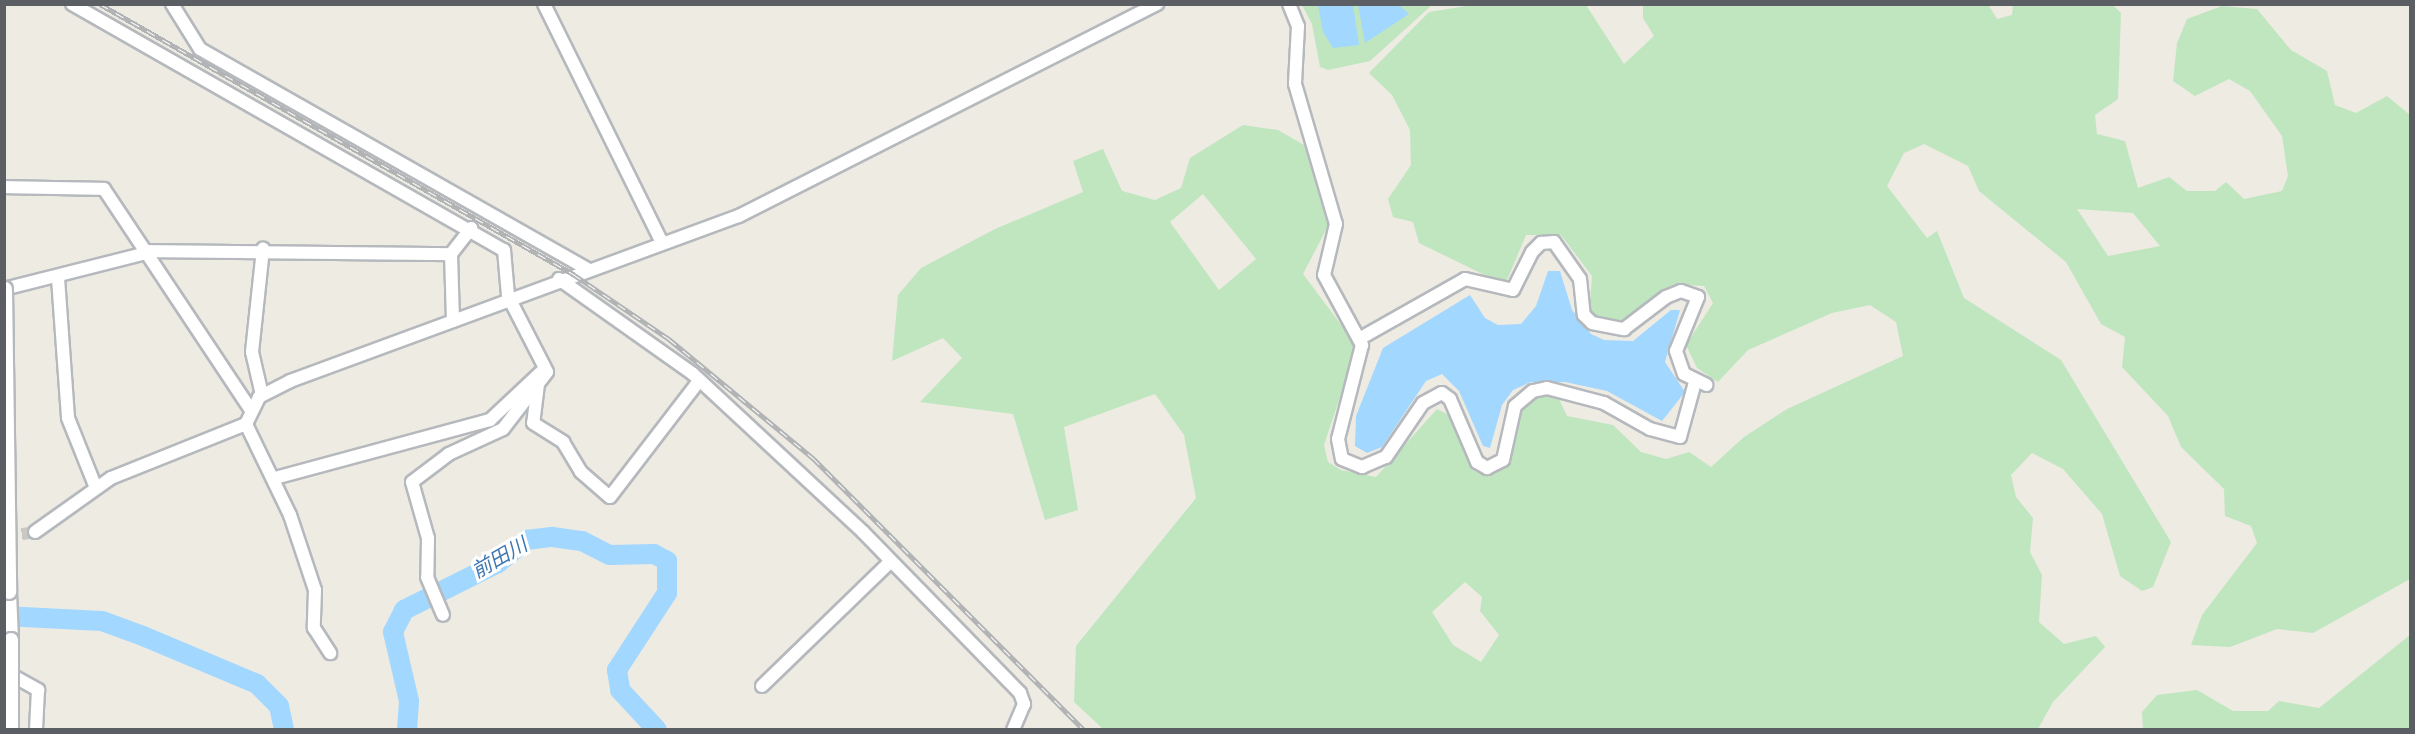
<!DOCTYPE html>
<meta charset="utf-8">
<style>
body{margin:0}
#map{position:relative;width:2415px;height:734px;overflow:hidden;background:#eeebe3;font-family:"Alegreya Sans","Noto Sans JP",sans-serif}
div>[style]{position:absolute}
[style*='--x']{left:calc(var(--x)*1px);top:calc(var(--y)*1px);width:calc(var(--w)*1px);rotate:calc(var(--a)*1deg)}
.green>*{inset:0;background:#bfe6bf}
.water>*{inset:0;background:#a2d7ff}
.river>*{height:20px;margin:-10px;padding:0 10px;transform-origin:10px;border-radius:10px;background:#a2d7ff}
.minor-tunnel>*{height:12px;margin-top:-6px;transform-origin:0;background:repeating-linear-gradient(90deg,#c9c8c3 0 12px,transparent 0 18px)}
.roads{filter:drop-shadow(2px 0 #b5b9bd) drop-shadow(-2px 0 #b5b9bd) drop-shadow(0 2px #b5b9bd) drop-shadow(0 -2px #b5b9bd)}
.minor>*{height:12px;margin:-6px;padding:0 6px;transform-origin:6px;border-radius:6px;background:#fff}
.tertiary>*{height:14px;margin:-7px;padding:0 7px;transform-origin:7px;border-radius:7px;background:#fff}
.rail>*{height:5px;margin-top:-2.5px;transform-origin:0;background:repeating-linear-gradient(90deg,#fff 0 9px,#b2b3b4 0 18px);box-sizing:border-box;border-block:2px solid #b2b3b4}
.bridges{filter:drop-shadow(2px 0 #b5b9bd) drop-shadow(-2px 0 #b5b9bd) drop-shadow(0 2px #b5b9bd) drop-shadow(0 -2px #b5b9bd)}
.tertiary-bridge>*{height:14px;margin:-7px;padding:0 7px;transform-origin:7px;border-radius:7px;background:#fff}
span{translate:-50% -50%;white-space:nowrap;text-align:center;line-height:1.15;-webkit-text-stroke:6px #fff;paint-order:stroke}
.water-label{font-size:20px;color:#3e77b2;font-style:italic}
.frame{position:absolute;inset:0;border:6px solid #5b5f64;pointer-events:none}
</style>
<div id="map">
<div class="green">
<div style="clip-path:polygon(evenodd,1479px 4px,1586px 5px,1624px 64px,1654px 36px,1643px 18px,1643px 5px,1988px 4px,1997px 19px,2012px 15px,2013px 5px,2113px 5px,2121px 13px,2118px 99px,2095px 115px,2097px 134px,2125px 141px,2138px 188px,2169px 177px,2187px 191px,2215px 191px,2226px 182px,2244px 199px,2282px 191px,2288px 176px,2282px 136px,2250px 91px,2229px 79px,2195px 96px,2173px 81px,2177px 43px,2187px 19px,2222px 6px,2257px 9px,2291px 50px,2327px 71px,2335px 105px,2356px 113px,2387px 96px,2410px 115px,2410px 579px,2313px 633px,2277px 629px,2230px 647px,2191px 645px,2202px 615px,2257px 543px,2251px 526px,2225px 516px,2224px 489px,2181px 447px,2168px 416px,2122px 367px,2125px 337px,2101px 324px,2066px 262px,1979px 191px,1968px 166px,1924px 144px,1904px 153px,1887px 186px,1927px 238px,1937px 231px,1964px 298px,2061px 360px,2171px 542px,2153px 587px,2142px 591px,2120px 576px,2102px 514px,2063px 469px,2032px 453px,2011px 475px,2016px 497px,2033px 518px,2030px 552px,2042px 575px,2039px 622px,2064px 644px,2096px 636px,2105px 647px,2053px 702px,2038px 729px,1103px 729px,1074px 702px,1076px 646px,1196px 498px,1184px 435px,1155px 394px,1064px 427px,1078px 510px,1045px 520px,1013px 414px,920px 402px,962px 358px,943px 338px,892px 361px,898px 295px,921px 268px,995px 229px,1083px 192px,1073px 161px,1103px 149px,1122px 191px,1155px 200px,1181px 188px,1190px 158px,1243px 125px,1278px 130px,1304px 145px,1328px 226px,1303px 274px,1357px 346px,1324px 445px,1328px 462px,1341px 470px,1376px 477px,1437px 409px,1449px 415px,1472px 470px,1489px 477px,1508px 465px,1522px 407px,1537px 395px,1558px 397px,1567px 416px,1613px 425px,1641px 452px,1666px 459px,1689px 452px,1711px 467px,1744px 437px,1787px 409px,1903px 356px,1896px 322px,1870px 305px,1832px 313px,1748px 350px,1718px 382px,1697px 368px,1686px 345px,1713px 303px,1704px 286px,1674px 284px,1624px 323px,1589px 314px,1592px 276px,1561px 235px,1526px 235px,1505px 285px,1419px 243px,1413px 222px,1393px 217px,1388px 199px,1411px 165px,1410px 130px,1392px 95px,1369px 73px,1429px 12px,1479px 4px,1203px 194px,1256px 259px,1219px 290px,1170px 222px,1203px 194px,1479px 4px,2077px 209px,2133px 213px,2160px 246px,2108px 256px,2077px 209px,1479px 4px,1465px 582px,1482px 597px,1480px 611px,1499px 635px,1481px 662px,1453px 645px,1432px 612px,1465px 582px)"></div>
<div style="clip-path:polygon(1302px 5px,1432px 5px,1370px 61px,1328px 70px,1320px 67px,1312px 24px)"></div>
<div style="clip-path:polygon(2410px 635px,2410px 729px,2143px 729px,2142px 712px,2157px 695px,2197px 690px,2233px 711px,2268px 711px,2279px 701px,2319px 708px)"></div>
</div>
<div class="water">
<div style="clip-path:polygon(1318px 5px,1353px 5px,1359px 45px,1333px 48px,1323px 32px)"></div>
<div style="clip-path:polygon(1358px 5px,1399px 5px,1409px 14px,1365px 43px)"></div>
<div style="clip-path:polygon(1548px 271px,1560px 271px,1572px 310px,1591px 334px,1604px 340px,1633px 341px,1671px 310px,1680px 310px,1665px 362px,1685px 392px,1662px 421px,1607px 391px,1565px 382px,1531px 382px,1513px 390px,1502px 405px,1490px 448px,1483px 446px,1459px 391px,1442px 374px,1426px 381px,1382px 447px,1367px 453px,1355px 446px,1356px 416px,1383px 348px,1470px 295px,1485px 318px,1498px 325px,1521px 324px,1536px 306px)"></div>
</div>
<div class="river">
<div style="--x:4;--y:616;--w:98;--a:2.9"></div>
<div style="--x:102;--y:621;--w:44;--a:20.1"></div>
<div style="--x:143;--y:636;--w:124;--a:22.8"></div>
<div style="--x:257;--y:684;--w:31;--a:45"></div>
<div style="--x:279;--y:706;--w:25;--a:78"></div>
<div style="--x:407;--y:730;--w:29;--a:-86"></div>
<div style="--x:409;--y:701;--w:71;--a:-103.1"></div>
<div style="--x:393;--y:632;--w:25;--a:-63"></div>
<div style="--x:404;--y:610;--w:105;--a:-26.6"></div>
<div style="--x:498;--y:563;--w:36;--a:-39"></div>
<div style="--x:526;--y:540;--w:26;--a:-7"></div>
<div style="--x:552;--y:537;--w:30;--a:8"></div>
<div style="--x:582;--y:541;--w:31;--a:27"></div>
<div style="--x:610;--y:555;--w:44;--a:-1.3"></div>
<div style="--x:654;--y:554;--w:15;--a:28"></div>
<div style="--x:667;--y:561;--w:32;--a:90"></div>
<div style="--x:667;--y:593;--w:92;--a:123"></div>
<div style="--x:617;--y:670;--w:20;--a:81"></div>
<div style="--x:620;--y:690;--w:54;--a:47.2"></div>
</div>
<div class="minor-tunnel">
<div style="--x:4;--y:537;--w:31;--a:-9"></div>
</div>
<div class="roads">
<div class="minor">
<div style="--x:72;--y:4;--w:497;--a:29.7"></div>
<div style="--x:504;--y:250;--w:46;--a:85"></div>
<div style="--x:508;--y:296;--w:85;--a:62.8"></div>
<div style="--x:547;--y:372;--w:72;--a:127.7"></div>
<div style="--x:503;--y:429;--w:60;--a:155.2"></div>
<div style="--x:449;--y:454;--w:46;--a:142.9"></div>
<div style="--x:412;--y:482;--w:58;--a:74.1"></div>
<div style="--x:428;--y:538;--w:39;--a:91"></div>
<div style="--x:427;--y:577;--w:41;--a:67.2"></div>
<div style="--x:172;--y:4;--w:53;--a:58.1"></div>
<div style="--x:200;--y:49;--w:445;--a:29.6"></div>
<div style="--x:544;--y:4;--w:264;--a:63.7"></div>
<div style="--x:1289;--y:4;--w:24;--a:68"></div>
<div style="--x:1298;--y:26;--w:58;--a:93"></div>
<div style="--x:1295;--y:84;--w:146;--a:73.7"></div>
<div style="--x:1336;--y:224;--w:52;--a:103.2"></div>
<div style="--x:1324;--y:275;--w:80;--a:61.5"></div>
<div style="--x:1362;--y:345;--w:97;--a:104.3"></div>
<div style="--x:1338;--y:439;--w:20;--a:79"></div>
<div style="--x:1342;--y:459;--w:22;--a:22"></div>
<div style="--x:1362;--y:467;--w:26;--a:-23"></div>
<div style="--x:1386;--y:457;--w:65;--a:-55.6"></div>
<div style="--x:1423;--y:403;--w:21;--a:-28"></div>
<div style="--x:1442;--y:393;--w:10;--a:37"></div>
<div style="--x:1450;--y:399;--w:69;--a:66.8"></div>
<div style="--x:1477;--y:462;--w:12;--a:31"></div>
<div style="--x:1487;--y:468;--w:18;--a:-27"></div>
<div style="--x:1503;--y:460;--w:55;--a:-77.5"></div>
<div style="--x:1515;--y:406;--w:23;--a:-40"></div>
<div style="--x:1533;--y:391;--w:14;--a:-12"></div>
<div style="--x:1547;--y:388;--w:59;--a:14.7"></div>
<div style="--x:1604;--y:403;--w:53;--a:29.5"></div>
<div style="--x:1650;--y:429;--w:31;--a:15"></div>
<div style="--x:1680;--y:437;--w:57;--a:-74.7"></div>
<div style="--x:4;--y:187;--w:100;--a:1.1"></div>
<div style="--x:104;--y:189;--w:264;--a:56.4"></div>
<div style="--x:144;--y:251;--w:307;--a:0.6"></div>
<div style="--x:58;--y:278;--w:140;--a:85.9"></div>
<div style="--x:68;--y:418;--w:75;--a:68.2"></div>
<div style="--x:559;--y:279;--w:164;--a:35.3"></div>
<div style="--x:693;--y:374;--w:232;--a:42.9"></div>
<div style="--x:863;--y:532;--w:225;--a:45.7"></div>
<div style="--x:1020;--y:693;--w:12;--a:70"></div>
<div style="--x:1024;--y:704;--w:28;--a:113"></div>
<div style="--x:4;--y:289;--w:146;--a:-14.2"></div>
<div style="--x:453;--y:321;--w:67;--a:-91.7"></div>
<div style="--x:451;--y:254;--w:33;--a:-52"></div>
<div style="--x:1359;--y:339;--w:122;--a:-29.5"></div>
<div style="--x:1465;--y:279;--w:49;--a:12.9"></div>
<div style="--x:1513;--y:290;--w:42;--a:-63.4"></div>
<div style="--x:1532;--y:252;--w:13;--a:-45"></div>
<div style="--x:1541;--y:243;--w:13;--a:-4"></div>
<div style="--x:1554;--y:242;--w:45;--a:54.9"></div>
<div style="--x:1580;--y:279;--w:36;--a:84"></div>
<div style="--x:1584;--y:315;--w:11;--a:45"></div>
<div style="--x:1592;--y:323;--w:33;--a:11"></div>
<div style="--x:1624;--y:329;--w:53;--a:-37.3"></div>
<div style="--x:1666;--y:297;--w:16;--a:-22"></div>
<div style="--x:1681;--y:291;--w:18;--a:19"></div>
<div style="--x:1698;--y:297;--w:58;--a:112.2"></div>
<div style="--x:1676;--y:351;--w:24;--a:71"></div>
<div style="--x:1684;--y:374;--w:25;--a:26"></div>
<div style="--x:538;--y:384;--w:39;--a:97"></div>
<div style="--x:533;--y:423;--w:36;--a:32"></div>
<div style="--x:563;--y:442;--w:35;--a:59"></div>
<div style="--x:581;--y:472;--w:38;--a:41"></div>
<div style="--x:610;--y:497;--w:146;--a:-52.5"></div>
<div style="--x:262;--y:395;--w:44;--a:-103.1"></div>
<div style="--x:252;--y:352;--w:104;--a:-83.9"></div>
<div style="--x:246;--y:424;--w:101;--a:64.2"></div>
<div style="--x:290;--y:515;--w:79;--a:71.6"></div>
<div style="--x:315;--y:590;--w:38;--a:92"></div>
<div style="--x:314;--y:628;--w:30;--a:57"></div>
<div style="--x:275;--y:478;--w:223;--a:-15.1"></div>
<div style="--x:490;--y:420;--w:69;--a:-43.2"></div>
<div style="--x:35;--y:532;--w:93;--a:-35.4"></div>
<div style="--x:111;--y:478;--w:145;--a:-21.8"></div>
<div style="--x:246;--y:424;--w:30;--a:-64"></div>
<div style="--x:259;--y:397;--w:35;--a:-27"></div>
<div style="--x:290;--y:381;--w:478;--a:-20.2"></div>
<div style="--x:739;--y:216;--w:469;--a:-26.9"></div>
<div style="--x:6;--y:672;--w:37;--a:29"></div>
<div style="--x:38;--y:690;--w:40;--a:92.9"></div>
<div style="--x:762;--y:686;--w:178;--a:-44.1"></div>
</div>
<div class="tertiary">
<div style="--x:9;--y:592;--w:48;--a:87.6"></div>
</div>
</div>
<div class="rail">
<div style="--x:100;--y:4;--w:545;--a:29.72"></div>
<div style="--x:573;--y:274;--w:116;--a:34.1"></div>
<div style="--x:669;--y:339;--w:187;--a:39.6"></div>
<div style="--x:813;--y:458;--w:384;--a:45.1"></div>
</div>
<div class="bridges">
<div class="tertiary-bridge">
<div style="--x:5;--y:289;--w:303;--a:89.2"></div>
<div style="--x:11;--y:730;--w:90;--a:-90"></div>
</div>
</div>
<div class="water-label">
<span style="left:500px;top:559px;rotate:-30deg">前田川</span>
</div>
<div class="frame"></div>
</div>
